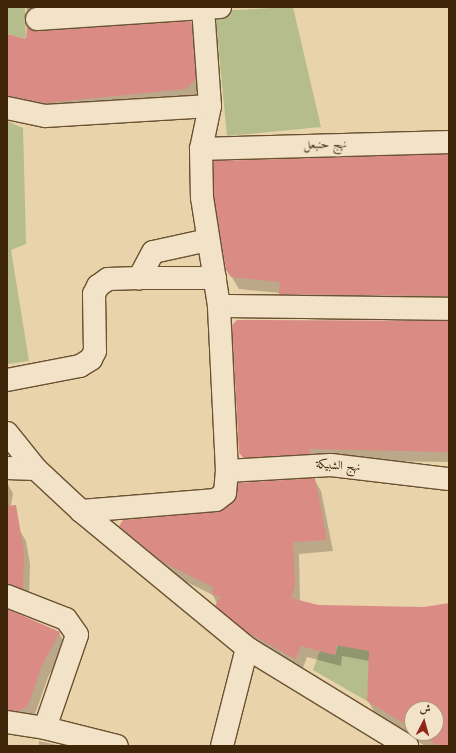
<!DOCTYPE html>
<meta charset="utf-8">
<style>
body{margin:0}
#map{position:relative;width:456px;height:753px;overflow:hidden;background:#e9d3ab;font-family:"Old Standard TT",Amiri,serif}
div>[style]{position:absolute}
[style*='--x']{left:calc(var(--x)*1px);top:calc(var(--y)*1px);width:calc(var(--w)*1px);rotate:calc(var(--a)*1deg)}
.green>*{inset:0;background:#b4bd8b}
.shadow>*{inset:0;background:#0003}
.building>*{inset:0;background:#da8b83}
.roads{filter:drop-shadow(1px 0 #6a5131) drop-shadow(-1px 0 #6a5131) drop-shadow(0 1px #6a5131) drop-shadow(0 -1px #6a5131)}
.minor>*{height:22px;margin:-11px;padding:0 11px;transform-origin:11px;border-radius:11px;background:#f1e2c8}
span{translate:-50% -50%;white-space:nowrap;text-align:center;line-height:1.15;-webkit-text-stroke:4px #f1e2c8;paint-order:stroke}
.street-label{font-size:12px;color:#402608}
.frame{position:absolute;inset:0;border:8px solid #402608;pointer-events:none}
.north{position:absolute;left:404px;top:701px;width:40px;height:40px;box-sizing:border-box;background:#f1e2c8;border:1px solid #aa977b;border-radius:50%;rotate:6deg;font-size:11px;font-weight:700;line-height:16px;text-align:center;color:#402608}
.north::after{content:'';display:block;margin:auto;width:14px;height:18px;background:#8f2418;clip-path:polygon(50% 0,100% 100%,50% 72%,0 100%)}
</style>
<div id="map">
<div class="green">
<div style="clip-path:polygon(7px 7px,25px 7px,26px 39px,7px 34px)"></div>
<div style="clip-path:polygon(293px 7px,321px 127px,227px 136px,215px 11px)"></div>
<div style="clip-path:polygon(7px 121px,23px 128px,26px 244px,11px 250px,29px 361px,7px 364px)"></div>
<div style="clip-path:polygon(338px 645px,370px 651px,367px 701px,313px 670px,320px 651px,335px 655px)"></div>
</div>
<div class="shadow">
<div style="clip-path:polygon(26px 7px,195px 7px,33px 25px)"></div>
<div style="clip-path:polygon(191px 22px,198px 34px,202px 91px,193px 100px,52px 115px,7px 103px,7px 35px,27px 41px,27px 26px,38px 32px)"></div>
<div style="clip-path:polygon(449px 156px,449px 308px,287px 306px,280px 293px,239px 289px,227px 269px)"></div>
<div style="clip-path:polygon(449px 322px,449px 462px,315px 460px,247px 465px,240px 453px)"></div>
<div style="clip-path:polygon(evenodd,314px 479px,321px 491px,333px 551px,299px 554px,300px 601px,318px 606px,424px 608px,449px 604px,449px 746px,425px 746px,375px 713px,368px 701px,370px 661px,342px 656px,341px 666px,307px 657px,302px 670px,254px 643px,223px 617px,213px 595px,172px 575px,127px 538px,120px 526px,217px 513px,314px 479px,412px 709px,436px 709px,436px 733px,412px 733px,412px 709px)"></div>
<div style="clip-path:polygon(7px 483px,13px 493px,7px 528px,19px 529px,26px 541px,30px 564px,29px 600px,7px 592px)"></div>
<div style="clip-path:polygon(7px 611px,59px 633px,66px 645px,48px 677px,34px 717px,7px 721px)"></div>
<div style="clip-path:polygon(39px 741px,61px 746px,39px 746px)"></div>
</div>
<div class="building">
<div style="clip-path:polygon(191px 21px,196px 79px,186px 89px,45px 103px,7px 95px,7px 34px,26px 39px,27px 27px,38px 31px)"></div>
<div style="clip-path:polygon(449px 154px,449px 296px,279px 294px,280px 282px,231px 277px,226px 270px,214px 197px,214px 161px)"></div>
<div style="clip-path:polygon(237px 320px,449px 321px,449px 452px,309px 449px,310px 454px,244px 458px,239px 453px,232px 325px)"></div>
<div style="clip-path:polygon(315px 478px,327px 540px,293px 542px,295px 586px,291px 598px,318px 605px,424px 607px,449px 603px,449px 746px,438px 746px,419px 733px,436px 733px,436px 709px,412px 709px,412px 728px,367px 701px,369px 651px,336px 645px,335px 655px,301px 646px,295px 659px,247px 632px,215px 606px,221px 596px,212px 595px,213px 587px,164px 563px,119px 526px,123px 520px,217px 512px,236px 499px,238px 483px)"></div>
<div style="clip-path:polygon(16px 505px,24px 552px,23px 589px,7px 584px,7px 506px)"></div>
<div style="clip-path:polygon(7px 609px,60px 632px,42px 665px,28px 706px,19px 711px,7px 710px)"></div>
</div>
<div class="roads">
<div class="minor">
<div style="--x:37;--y:19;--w:166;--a:-3.8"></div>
<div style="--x:7;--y:108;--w:39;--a:12"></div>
<div style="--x:45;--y:116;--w:165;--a:-3.5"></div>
<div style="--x:201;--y:149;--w:248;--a:-1.6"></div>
<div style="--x:208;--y:240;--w:56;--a:167.7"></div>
<div style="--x:153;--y:252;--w:30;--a:118"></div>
<div style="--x:139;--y:278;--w:76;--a:0"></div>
<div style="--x:219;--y:306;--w:230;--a:0.7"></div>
<div style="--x:7;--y:380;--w:74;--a:-10.9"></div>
<div style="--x:80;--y:366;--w:13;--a:-32"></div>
<div style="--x:91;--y:359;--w:9;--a:-63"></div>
<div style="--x:95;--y:351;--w:57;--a:-91"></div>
<div style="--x:94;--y:294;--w:9;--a:-63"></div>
<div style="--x:98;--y:286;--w:12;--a:-35"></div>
<div style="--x:108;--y:279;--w:31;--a:-2"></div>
<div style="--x:7;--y:433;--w:46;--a:51.1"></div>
<div style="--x:36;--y:469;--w:62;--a:43"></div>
<div style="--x:81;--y:511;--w:215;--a:39.5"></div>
<div style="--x:247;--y:648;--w:188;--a:31.5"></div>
<div style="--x:7;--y:468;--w:29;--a:2"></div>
<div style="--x:227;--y:471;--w:104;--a:-3.3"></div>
<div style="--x:331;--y:465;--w:119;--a:6.8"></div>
<div style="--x:81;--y:511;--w:135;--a:-4.7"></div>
<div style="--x:216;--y:500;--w:11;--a:-38"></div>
<div style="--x:225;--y:493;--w:22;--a:-85"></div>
<div style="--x:227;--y:471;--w:165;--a:-92.8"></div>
<div style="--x:219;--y:306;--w:109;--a:-98.9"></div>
<div style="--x:202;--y:198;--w:49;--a:-91.2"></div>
<div style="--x:201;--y:149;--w:44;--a:-78.2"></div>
<div style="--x:210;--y:106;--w:98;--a:-94.1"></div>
<div style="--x:203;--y:8;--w:17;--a:-3"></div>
<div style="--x:7;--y:596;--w:63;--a:21.3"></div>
<div style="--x:66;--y:619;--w:19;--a:55"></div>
<div style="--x:77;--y:635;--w:98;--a:109"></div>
<div style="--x:45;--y:728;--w:38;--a:-171"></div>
<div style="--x:45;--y:728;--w:74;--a:14"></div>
<div style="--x:222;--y:746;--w:101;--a:-75.7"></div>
</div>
</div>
<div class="street-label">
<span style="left:325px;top:146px;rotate:-1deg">نهج حنبعل</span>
<span style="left:338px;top:467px;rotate:4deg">نهج الشبيكة</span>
</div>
<div class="frame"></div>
<div class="north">ش</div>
</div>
